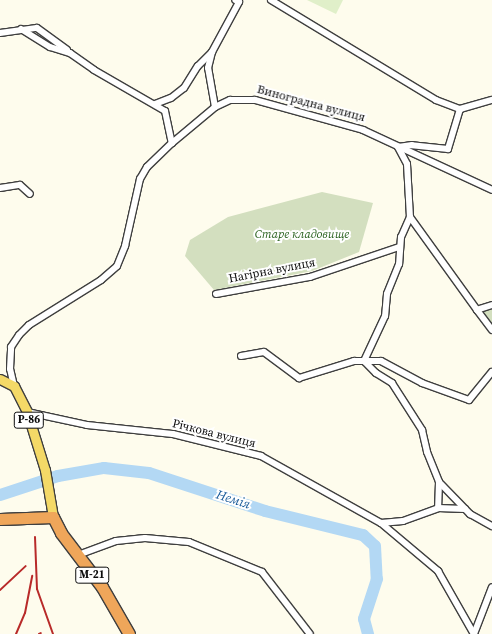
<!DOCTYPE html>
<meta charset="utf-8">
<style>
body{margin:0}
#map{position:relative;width:492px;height:634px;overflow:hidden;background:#fefced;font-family:"Source Serif 4",serif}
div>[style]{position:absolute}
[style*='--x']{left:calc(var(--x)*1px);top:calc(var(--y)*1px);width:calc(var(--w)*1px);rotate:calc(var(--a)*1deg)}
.cemetery>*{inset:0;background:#d3dfbf}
.pitch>*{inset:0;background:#e0efc9}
.river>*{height:12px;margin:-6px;padding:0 6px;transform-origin:6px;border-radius:6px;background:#b3d8f4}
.roads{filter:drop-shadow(1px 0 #3f3f3f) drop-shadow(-1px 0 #3f3f3f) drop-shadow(0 1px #3f3f3f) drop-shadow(0 -1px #3f3f3f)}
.street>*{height:6px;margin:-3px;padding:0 3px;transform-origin:3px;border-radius:3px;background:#fff}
.primary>*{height:9px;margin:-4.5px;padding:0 4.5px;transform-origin:4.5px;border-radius:4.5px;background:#f4d967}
.highway>*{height:11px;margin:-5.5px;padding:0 5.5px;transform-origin:5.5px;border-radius:5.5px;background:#efa65a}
.rail>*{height:2px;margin:-1px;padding:0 1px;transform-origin:1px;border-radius:1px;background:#b82a29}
span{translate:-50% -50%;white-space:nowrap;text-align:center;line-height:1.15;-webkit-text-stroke:4px #fff;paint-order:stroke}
.shield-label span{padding:1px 3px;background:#fff;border:1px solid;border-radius:3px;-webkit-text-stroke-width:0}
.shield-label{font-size:11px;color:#0c0c0c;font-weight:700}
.street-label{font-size:12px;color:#0c0c0c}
.park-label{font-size:12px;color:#2a621f;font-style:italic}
.water-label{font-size:13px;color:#1a5b9a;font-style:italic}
</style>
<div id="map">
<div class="cemetery">
<div style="clip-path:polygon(322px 192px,373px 203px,359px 252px,312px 271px,214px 290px,185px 256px,190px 240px,228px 217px)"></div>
<div style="clip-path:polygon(492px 309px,492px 325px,482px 312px)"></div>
</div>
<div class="pitch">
<div style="clip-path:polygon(307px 0,343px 0,336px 14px)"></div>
</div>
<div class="river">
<div style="--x:0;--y:495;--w:61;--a:-18.1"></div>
<div style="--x:58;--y:476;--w:47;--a:-9.9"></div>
<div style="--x:104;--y:468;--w:45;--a:6.3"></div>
<div style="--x:149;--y:473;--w:122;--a:18.1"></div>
<div style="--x:265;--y:511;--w:101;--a:13.8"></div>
<div style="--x:363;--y:535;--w:16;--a:43"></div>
<div style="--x:375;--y:546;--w:33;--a:87"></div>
<div style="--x:377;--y:579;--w:42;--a:108"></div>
<div style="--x:364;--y:619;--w:16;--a:75"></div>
</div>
<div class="roads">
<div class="street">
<div style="--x:271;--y:0;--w:193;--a:31.2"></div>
<div style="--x:436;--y:100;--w:26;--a:21"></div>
<div style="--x:460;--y:109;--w:33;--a:-16"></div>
<div style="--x:21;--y:29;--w:34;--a:32"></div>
<div style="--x:50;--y:47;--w:21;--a:17"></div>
<div style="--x:70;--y:53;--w:29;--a:35"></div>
<div style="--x:94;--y:70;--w:82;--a:30"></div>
<div style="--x:165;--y:111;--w:33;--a:78"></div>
<div style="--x:0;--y:33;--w:37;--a:-8"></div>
<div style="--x:37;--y:28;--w:37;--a:36"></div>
<div style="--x:155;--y:104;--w:17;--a:-21"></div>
<div style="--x:171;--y:98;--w:16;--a:-38"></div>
<div style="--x:184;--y:88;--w:26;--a:-58"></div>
<div style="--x:198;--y:66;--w:20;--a:-45"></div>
<div style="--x:212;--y:52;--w:57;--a:-61.6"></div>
<div style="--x:239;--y:2;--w:4;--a:-153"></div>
<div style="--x:215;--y:107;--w:17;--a:-25"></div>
<div style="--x:230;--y:100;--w:25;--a:0"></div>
<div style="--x:255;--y:100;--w:112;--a:15.5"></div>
<div style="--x:363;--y:130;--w:142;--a:24.9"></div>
<div style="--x:460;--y:109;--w:42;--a:106.7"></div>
<div style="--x:448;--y:149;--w:36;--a:-174"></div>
<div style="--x:412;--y:145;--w:14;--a:172"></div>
<div style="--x:398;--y:147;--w:19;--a:62"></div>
<div style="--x:407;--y:164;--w:53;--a:86.8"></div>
<div style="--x:410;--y:217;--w:115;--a:54.2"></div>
<div style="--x:0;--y:188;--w:20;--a:-9"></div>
<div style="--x:20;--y:185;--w:13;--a:42"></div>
<div style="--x:410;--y:217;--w:22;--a:114"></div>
<div style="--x:401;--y:237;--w:27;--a:94"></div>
<div style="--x:399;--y:264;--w:32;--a:112"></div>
<div style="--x:387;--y:294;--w:22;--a:95"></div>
<div style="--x:385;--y:316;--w:50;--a:115"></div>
<div style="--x:364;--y:361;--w:17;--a:45"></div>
<div style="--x:376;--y:373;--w:19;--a:32"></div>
<div style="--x:392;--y:383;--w:56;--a:57.4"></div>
<div style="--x:422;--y:430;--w:23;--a:77"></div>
<div style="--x:427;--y:452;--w:32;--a:68"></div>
<div style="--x:439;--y:482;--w:45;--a:45.9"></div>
<div style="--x:470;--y:514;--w:25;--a:29"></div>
<div style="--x:216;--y:294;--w:96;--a:-10.3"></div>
<div style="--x:310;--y:277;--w:94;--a:-18.6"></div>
<div style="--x:492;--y:305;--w:16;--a:162"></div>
<div style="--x:477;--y:310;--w:25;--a:53"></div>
<div style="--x:241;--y:356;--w:23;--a:-10"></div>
<div style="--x:264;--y:352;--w:44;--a:36.6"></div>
<div style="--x:299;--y:378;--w:58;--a:-17.2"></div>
<div style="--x:354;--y:361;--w:27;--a:0"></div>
<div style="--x:381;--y:361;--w:47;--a:28.2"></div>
<div style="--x:422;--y:383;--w:50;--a:19.9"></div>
<div style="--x:469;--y:400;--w:36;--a:-51"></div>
<div style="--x:14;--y:386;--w:17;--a:-103"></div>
<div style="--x:10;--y:369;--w:22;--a:-87"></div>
<div style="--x:11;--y:347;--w:14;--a:-56"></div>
<div style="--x:19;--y:335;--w:14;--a:-45"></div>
<div style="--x:29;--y:325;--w:85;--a:-32"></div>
<div style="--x:101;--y:280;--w:21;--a:-41"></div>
<div style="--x:117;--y:266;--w:22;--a:-68"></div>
<div style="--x:125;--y:246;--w:69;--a:-77.4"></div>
<div style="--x:140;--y:179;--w:14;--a:-60"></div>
<div style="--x:147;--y:167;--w:35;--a:-44"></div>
<div style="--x:172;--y:143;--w:56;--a:-39.9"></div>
<div style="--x:215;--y:107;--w:40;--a:-100"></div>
<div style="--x:208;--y:68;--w:16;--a:-76"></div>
<div style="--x:27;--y:412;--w:61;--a:12.2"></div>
<div style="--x:87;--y:425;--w:86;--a:6"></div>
<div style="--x:173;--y:434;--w:91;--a:14"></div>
<div style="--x:261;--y:456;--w:137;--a:29.2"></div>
<div style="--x:381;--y:523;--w:22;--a:-5"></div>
<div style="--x:403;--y:521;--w:37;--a:-20"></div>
<div style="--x:439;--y:482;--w:26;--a:92"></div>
<div style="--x:438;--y:508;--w:27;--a:2"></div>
<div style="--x:381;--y:523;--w:75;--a:40.1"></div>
<div style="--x:438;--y:571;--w:73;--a:60.3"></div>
<div style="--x:78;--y:555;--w:40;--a:-20.2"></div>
<div style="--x:116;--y:541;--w:29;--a:-6"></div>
<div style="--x:145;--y:538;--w:44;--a:5.2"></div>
<div style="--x:189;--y:542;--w:79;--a:22.3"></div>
<div style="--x:262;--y:572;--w:78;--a:52.3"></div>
<div style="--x:474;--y:634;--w:50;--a:-69"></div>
</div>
<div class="primary">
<div style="--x:0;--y:379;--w:16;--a:27"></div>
<div style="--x:14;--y:386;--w:29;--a:63"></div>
<div style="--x:27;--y:412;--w:61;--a:72.8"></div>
<div style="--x:45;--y:470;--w:48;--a:80.3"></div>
</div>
<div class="highway">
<div style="--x:0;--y:519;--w:53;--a:-2.2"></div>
<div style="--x:53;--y:517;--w:18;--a:63"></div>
<div style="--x:61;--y:533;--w:68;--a:52.8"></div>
<div style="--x:102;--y:587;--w:54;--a:60.1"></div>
</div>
</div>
<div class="rail">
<div style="--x:35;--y:537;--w:52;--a:87.8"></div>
<div style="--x:37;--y:589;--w:48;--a:70.4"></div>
<div style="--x:0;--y:590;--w:35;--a:-43"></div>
<div style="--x:16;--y:634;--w:23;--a:-67"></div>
<div style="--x:25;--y:613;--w:38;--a:-79"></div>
<div style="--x:39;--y:634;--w:2;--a:-27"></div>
</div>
<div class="shield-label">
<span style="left:29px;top:420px">Р-86</span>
<span style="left:92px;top:575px">М-21</span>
</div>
<div class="street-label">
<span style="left:311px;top:104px;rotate:15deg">Виноградна вулиця</span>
<span style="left:272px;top:271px;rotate:-11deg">Нагірна вулиця</span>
<span style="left:214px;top:434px;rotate:14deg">Річкова вулиця</span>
</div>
<div class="park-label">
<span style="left:302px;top:235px">Старе кладовище</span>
</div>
<div class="water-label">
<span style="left:233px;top:500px;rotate:18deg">Немія</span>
</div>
</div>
